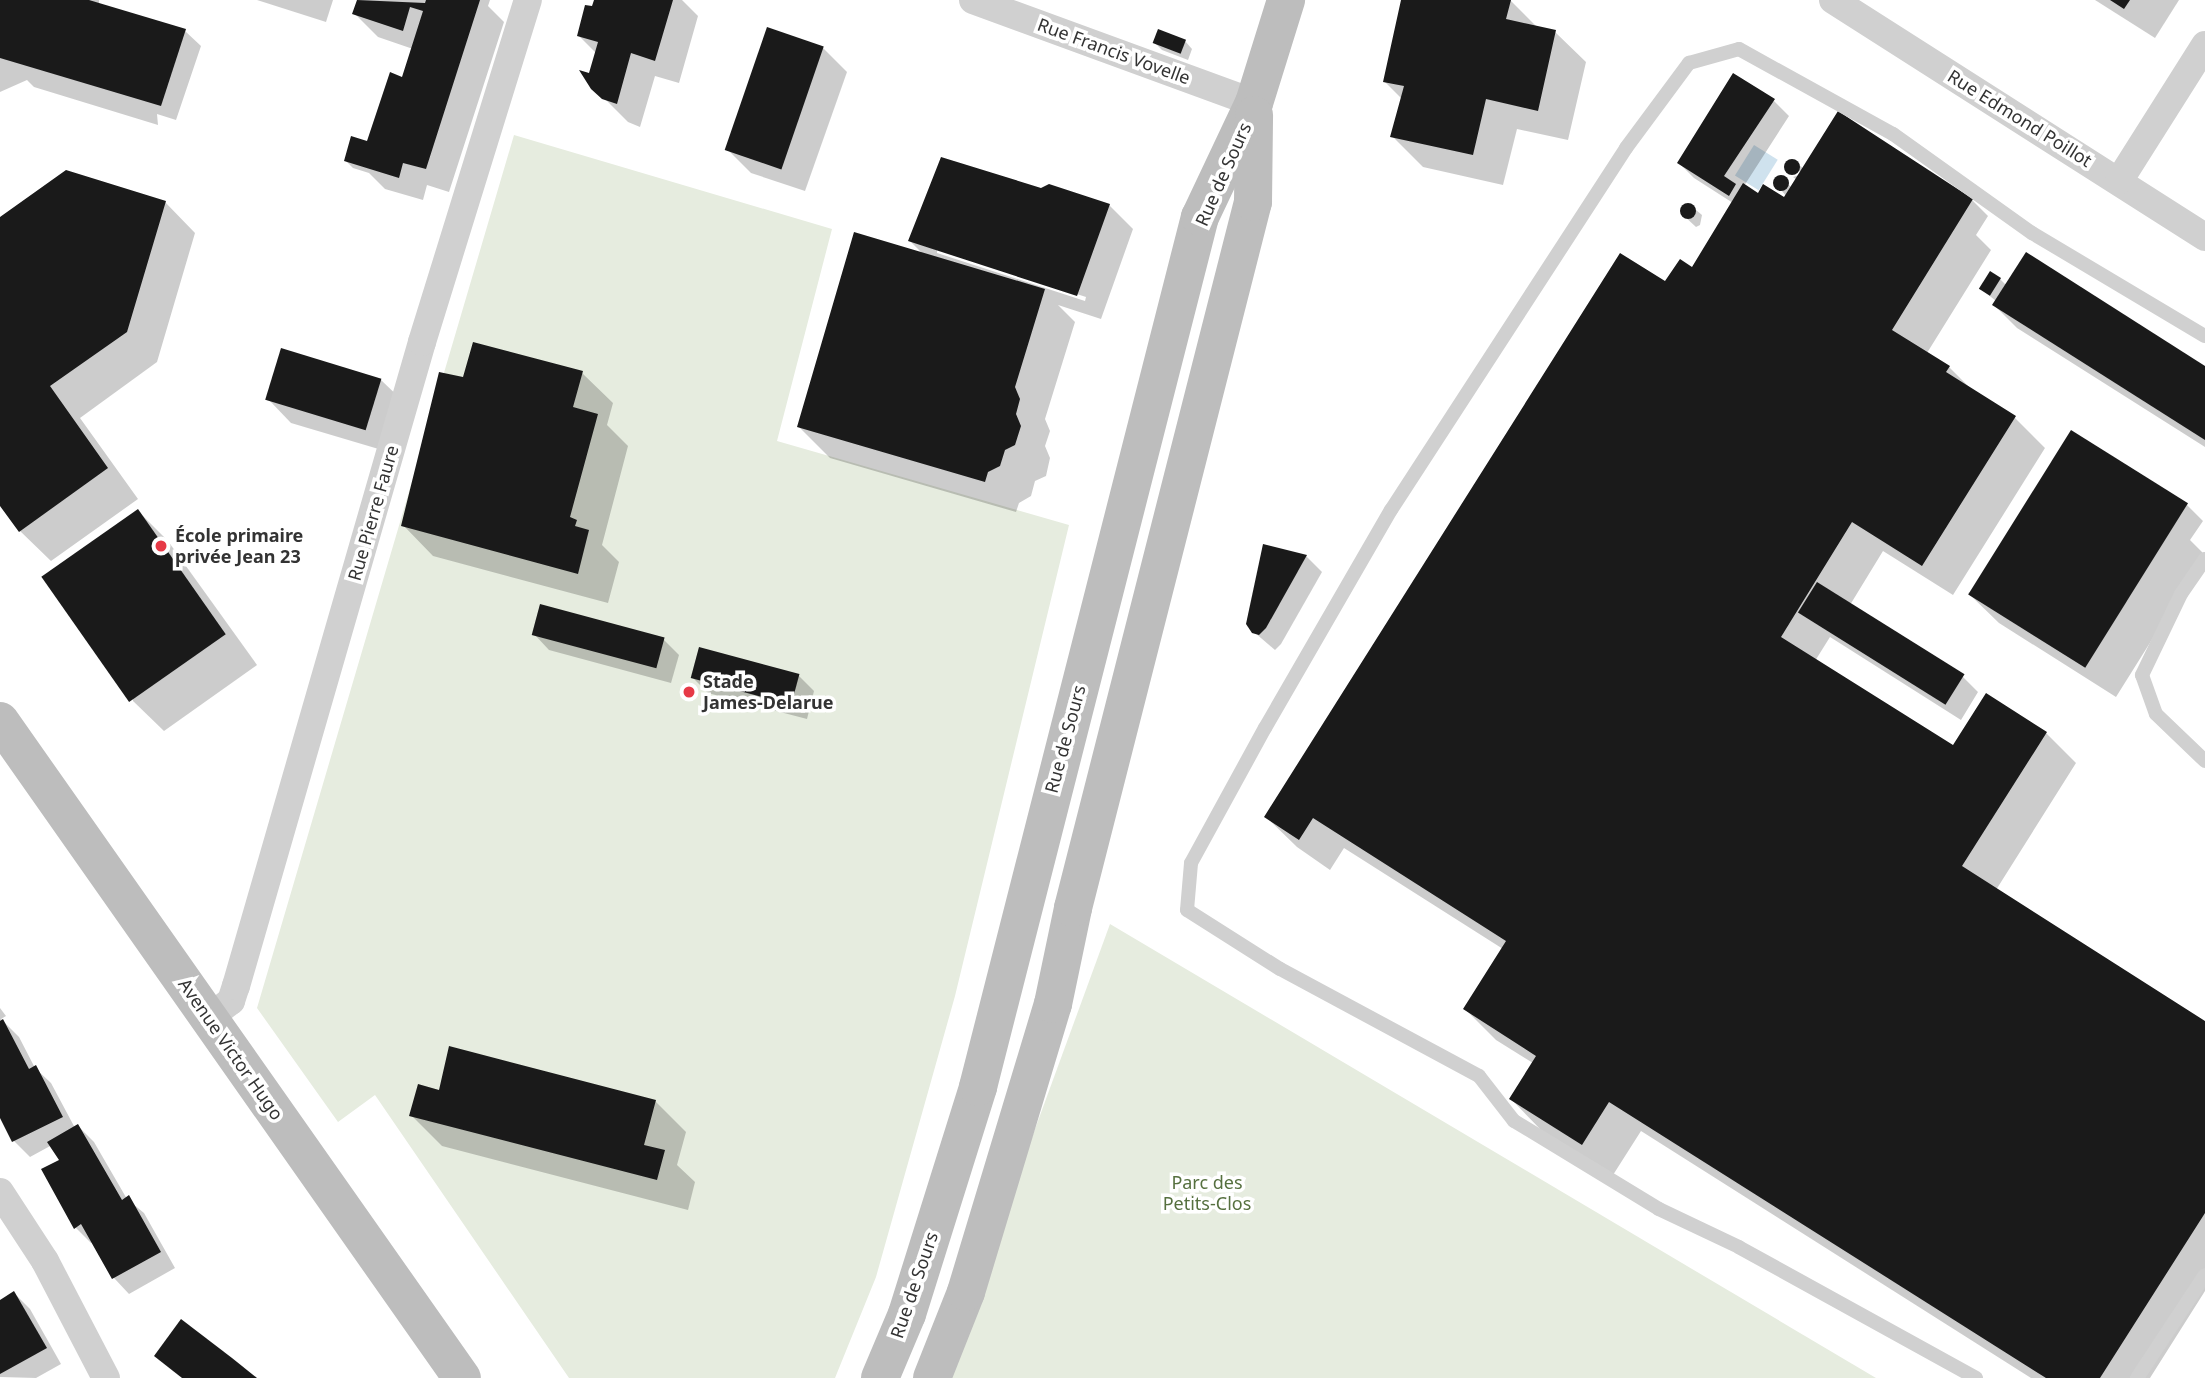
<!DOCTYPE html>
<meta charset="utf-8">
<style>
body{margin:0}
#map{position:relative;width:2205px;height:1378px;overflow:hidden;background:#fff;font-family:"Noto Sans",sans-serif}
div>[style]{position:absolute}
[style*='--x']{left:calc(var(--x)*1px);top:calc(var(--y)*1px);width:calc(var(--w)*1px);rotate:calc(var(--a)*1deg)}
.green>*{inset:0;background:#e6ecdf}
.water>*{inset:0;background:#cfe2ee;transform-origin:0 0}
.shadow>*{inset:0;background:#0003}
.building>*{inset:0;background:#1a1a1a;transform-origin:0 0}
.round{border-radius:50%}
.service>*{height:14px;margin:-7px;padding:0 7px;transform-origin:7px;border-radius:7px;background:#d0d0d0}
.minor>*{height:28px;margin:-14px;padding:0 14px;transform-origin:14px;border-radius:14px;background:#d0d0d0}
.secondary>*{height:38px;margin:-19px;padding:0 19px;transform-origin:19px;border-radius:19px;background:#bdbdbd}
.dots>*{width:19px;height:19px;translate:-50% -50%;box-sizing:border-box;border:4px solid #fff;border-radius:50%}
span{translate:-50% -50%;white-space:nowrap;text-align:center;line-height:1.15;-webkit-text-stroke:7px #fff;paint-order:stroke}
.street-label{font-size:18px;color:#333}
.poi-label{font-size:18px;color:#333;font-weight:700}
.left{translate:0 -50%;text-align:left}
.park-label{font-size:18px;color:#56703f}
</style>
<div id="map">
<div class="green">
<div style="clip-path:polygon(514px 135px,832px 229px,777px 441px,1069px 525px,955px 996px,876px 1277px,835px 1378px,569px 1378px,375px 1095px,338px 1122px,257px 1008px)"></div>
<div style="clip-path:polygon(1110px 924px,1876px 1378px,944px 1378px)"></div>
</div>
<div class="water">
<div style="left:1754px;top:145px;width:28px;height:36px;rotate:32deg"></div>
</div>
<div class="shadow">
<div style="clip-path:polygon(0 0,99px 0,99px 5px,185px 31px,201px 46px,176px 120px,157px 114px,158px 125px,34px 87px,27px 80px,0 92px)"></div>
<div style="clip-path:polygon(257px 0,333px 0,326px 22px)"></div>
<div style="clip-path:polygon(359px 0,490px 0,488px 6px,504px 22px,449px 192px,427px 185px,423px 200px,385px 189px,369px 173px,353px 168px,346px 161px,366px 143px,403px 79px,413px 49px,378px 37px,354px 13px)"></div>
<div style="clip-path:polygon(596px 0,682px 0,698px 16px,679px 83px,655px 76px,640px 127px,628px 122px,587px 81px,596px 53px,579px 36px)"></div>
<div style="clip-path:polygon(1403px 0,1510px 0,1538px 28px,1555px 32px,1586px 62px,1568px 140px,1517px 129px,1503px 185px,1423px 167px,1392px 136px,1402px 99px,1385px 82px)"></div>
<div style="clip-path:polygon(2095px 0,2179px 0,2155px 38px)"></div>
<div style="clip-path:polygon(1185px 41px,1192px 49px,1188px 60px,1162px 50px,1155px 43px)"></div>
<div style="clip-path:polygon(823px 48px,847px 72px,805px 191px,751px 173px,728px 150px)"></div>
<div style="clip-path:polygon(1774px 101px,1789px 116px,1744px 186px,1758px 195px,1787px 197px,1774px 182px,1777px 178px,1781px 177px,1792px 188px,1797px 180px,1793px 177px,1806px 173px,1805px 170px,1790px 174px,1787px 171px,1785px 166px,1793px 160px,1804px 169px,1972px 200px,1988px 216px,1976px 235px,1991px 250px,1927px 353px,1949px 367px,1974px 392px,2015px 418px,2045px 448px,1953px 595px,1883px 551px,1850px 605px,1963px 677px,1978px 692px,1961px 720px,1830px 637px,1815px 661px,1954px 748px,2046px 733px,2076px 763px,1996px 890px,2205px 1024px,2205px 1291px,2150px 1378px,2031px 1378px,1641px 1131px,1613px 1175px,1541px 1130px,1511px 1099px,1533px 1063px,1496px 1040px,1465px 1009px,1503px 949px,1344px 848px,1330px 870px,1297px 847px,1266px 817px,1666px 283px,1699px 273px,1733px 203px,1694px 178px,1679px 163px)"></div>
<div style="clip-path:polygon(evenodd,1041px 190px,1109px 205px,1133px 229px,1101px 319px,1058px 305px,1075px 322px,1045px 419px,1050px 431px,1045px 446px,1050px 458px,1046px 476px,1035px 481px,1031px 496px,1019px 503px,1016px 512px,830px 458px,799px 427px,923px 254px,910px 241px,1041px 190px,937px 249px,1086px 297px,1085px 301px,937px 253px,937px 249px)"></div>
<div style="clip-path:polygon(165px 202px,195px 233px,157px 362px,80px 418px,138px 499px,51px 561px,20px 531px,0 503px,0 219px)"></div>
<div style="clip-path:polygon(1690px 205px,1702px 215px,1700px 225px,1696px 227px,1683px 215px,1684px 206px)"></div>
<div style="clip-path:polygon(2000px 279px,2006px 285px,2205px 368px,2205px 447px,2017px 328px,1994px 305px,1996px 301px,1981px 289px)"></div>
<div style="clip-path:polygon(582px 373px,613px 403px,607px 425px,628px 446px,602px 545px,619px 562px,608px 603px,433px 556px,403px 525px,441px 374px,464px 379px)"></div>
<div style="clip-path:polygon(381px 380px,405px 403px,392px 453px,291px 423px,268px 399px)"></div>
<div style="clip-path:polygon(2187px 505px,2203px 521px,2190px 540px,2205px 555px,2116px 697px,1999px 623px,1968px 593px)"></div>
<div style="clip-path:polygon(138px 511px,168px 541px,257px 665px,164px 731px,133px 701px)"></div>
<div style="clip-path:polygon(1265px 546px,1306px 556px,1322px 572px,1281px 644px,1275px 650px,1254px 632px)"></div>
<div style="clip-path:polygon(534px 634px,663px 639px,679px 655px,671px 683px,549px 650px)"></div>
<div style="clip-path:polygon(798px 675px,814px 691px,807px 719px,708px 693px,692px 677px)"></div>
<div style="clip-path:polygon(0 1008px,6px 1016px,1px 1019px,19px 1037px,35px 1068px,51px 1083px,75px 1128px,78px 1126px,94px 1142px,127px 1199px,144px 1213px,175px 1268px,129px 1294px,114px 1278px,93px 1242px,91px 1243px,75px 1227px,61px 1160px,52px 1145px,30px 1157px,14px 1141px,0 1115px)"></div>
<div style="clip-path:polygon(655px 1101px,686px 1132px,677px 1165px,695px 1182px,688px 1210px,442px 1146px,411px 1115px)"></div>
<div style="clip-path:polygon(14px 1293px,30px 1309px,61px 1364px,36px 1378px,0 1377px,0 1302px)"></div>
</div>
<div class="building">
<div style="clip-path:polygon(0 0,89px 0,186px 29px,161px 106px,0 58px)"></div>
<div style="clip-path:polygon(357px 0,425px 3px,426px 0,480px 0,426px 169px,403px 163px,399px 178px,344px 161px,351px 136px,367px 141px,390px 72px,402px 77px,423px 11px,410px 7px,403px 31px,352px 14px)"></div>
<div style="clip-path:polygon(594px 0,673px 0,655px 61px,631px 53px,617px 104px,602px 99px,591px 89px,579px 70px,589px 73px,598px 42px,577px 36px,585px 5px,592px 6px)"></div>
<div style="clip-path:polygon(1401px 0,1511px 0,1506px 19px,1556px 30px,1538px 111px,1486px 99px,1473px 155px,1390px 137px,1404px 86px,1383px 82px)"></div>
<div style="clip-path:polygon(2110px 0,2130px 0,2124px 9px)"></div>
<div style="left:767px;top:27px;width:60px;height:130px;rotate:19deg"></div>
<div style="left:1158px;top:29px;width:30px;height:15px;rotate:21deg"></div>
<div style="clip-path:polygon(1733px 73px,1775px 99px,1724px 176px,1736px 184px,1729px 196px,1677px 163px)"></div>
<div style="clip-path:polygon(1838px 111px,1973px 199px,1892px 330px,1950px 366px,1946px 372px,2016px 416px,1922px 566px,1852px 522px,1781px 637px,1953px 745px,1986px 693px,2047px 732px,1962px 866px,2205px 1021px,2205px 1213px,2100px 1378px,2046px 1378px,1609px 1102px,1582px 1145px,1509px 1099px,1536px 1056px,1463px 1009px,1506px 941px,1313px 818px,1299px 840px,1264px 817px,1620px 253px,1665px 281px,1680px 259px,1692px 267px,1743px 183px,1758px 193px,1763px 184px,1784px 197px)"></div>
<div style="clip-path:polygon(941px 157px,1041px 188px,1049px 184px,1110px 204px,1077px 296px,908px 241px)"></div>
<div class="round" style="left:1784px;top:159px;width:16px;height:16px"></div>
<div style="clip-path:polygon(66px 170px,166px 201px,127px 332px,50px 386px,108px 468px,19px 532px,0 506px,0 217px)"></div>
<div class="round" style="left:1773px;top:175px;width:16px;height:16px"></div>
<div class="round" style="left:1680px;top:203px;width:16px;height:16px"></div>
<div style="clip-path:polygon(854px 232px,1045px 289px,1015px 387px,1020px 399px,1016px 414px,1021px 426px,1015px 445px,1005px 450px,1000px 466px,988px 472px,985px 482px,797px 427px)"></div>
<div style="clip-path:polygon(2026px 252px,2205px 366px,2205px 440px,1992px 305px)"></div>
<div style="left:1990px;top:271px;width:13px;height:21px;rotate:32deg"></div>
<div style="clip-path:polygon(473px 342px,583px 371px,573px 407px,598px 414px,570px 517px,577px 520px,575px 526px,589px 530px,578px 574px,401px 526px,439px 372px,463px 377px)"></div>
<div style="left:281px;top:348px;width:105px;height:54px;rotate:17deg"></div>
<div style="left:2071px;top:430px;width:138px;height:194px;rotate:32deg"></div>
<div style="left:138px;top:509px;width:153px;height:118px;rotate:55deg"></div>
<div style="clip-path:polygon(1263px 544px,1307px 555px,1266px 628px,1259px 635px,1252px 633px,1246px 624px)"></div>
<div style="left:1817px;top:582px;width:174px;height:36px;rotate:32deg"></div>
<div style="left:540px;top:604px;width:129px;height:32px;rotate:15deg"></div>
<div style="left:699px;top:647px;width:104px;height:32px;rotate:15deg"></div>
<div style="clip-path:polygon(3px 1019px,29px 1069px,36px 1065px,63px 1117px,12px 1142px,0 1118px,0 1021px)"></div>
<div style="clip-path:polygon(449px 1046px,656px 1100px,644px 1145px,665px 1150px,657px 1180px,409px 1116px,418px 1084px,439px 1090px)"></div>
<div style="clip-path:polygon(78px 1124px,122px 1200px,129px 1195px,161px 1252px,112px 1279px,81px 1224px,74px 1229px,41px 1169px,59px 1160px,47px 1142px)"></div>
<div style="clip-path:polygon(14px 1291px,47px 1348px,0 1374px,0 1300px)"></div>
<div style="clip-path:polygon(181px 1319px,232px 1358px,257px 1378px,182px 1378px,154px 1356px)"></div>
</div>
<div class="service">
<div style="--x:2205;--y:559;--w:42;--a:124.4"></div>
<div style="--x:2181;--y:594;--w:90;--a:115.7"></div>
<div style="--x:2142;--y:675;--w:41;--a:70.3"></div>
<div style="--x:2156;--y:714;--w:68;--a:43.8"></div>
<div style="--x:1976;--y:1378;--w:271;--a:-151.1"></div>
<div style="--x:1739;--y:1247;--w:89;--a:-154.6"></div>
<div style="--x:1659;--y:1209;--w:170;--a:-148.7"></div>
<div style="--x:1514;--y:1121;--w:57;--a:-127.9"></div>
<div style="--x:1479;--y:1076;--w:226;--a:-151.7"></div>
<div style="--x:1280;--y:969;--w:110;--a:-147.6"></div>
<div style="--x:1187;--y:910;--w:47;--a:-85.1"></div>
<div style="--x:1191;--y:863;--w:154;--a:-61.3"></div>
<div style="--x:1265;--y:728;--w:252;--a:-60"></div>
<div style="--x:1391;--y:510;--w:432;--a:-57"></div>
<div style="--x:1626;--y:148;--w:106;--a:-53.5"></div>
<div style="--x:1689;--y:63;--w:52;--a:-15.6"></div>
<div style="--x:1739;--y:49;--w:176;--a:28.9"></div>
<div style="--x:1893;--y:134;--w:171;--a:35.5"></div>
<div style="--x:2032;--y:233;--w:201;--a:30.8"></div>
<div style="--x:2137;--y:1378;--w:123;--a:-56.6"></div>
</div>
<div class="minor">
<div style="--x:973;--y:0;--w:299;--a:20.1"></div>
<div style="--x:1833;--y:0;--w:441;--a:32.5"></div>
<div style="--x:2119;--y:181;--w:161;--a:-57.7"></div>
<div style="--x:209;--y:1018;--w:28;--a:-38"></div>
<div style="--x:231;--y:1001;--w:16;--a:-72"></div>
<div style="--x:236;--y:986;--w:670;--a:-73.89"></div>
<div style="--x:422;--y:342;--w:358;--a:-72.8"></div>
<div style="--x:0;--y:1192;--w:82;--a:56.9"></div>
<div style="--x:45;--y:1261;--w:132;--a:62.5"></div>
</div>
<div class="secondary">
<div style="--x:0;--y:721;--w:803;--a:54.89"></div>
<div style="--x:880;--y:1378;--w:69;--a:-67.1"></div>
<div style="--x:907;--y:1314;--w:238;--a:-72.6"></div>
<div style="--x:978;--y:1087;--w:898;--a:-75.69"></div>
<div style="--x:1200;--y:217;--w:126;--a:-64.7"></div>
<div style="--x:1254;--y:103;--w:108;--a:-72.7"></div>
<div style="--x:932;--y:1378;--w:92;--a:-68.4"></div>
<div style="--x:966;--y:1292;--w:301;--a:-73.2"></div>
<div style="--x:1053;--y:1004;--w:98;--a:-78.2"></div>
<div style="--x:1073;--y:908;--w:729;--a:-75.7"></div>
<div style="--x:1253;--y:202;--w:87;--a:-89.3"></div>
</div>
<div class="dots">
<div style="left:161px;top:546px;background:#e63946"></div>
<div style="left:689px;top:692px;background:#e63946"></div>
</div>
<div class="street-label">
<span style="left:1114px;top:51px;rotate:20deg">Rue Francis Vovelle</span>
<span style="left:2020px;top:118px;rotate:32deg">Rue Edmond Poillot</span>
<span style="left:1223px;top:174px;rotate:-66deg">Rue de Sours</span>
<span style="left:373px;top:513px;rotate:-74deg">Rue Pierre Faure</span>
<span style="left:1065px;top:739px;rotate:-75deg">Rue de Sours</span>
<span style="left:231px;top:1049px;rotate:55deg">Avenue Victor Hugo</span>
<span style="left:914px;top:1285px;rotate:-71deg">Rue de Sours</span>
</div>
<div class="poi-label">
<span class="left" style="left:175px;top:546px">École primaire<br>privée Jean 23</span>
<span class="left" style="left:703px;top:692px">Stade<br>James-Delarue</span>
</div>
<div class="park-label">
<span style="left:1207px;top:1193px">Parc des<br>Petits-Clos</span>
</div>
</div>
